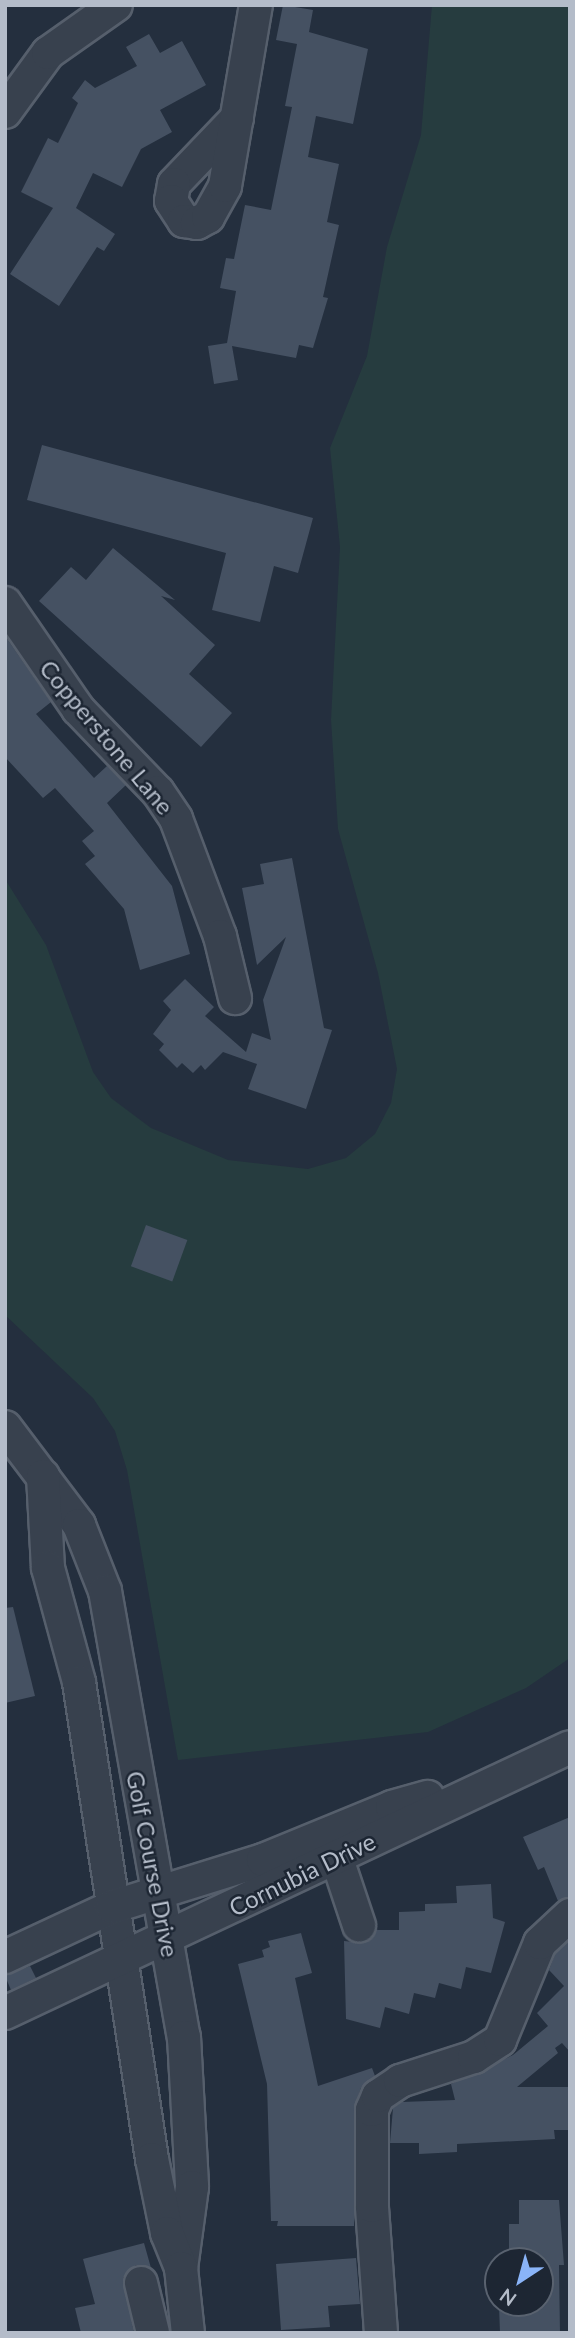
<!DOCTYPE html>
<style>
body{margin:0}
#map{position:relative;width:575px;height:2338px;overflow:hidden;background:#242f3e;font-family:Lato,sans-serif}
div>[style]{position:absolute}
[style*='--x']{left:calc(var(--x)*1px);top:calc(var(--y)*1px);width:calc(var(--w)*1px);rotate:calc(var(--a)*1deg)}
.green>*{inset:0;background:#263c3f}
.building>*{inset:0;background:#455162;transform-origin:0 0}
.roads{filter:drop-shadow(2px 0 #565f6c) drop-shadow(-2px 0 #565f6c) drop-shadow(0 2px #565f6c) drop-shadow(0 -2px #565f6c)}
.minor>*{height:32px;margin:-16px;padding:0 16px;transform-origin:16px;border-radius:16px;background:#38414e}
span{translate:-50% -50%;white-space:nowrap;text-align:center;line-height:1.15;-webkit-text-stroke:5px #1d2633;paint-order:stroke}
.street-label{font-size:24px;color:#b4bcc9}
.frame{position:absolute;inset:0;border:7px solid #b4bcc9;pointer-events:none}
.north{position:absolute;left:484px;top:2247px;width:70px;height:70px;box-sizing:border-box;background:#1d2633;border:2px solid #59626f;border-radius:50%;rotate:216deg;font-size:19px;font-weight:700;line-height:28px;text-align:center;color:#b4bcc9}
.north::after{content:'';display:block;margin:auto;width:24px;height:32px;background:#8ab4f8;clip-path:polygon(50% 0,100% 100%,50% 72%,0 100%)}
</style>
<div id="map">
<div class="green">
<div style="clip-path:polygon(432px 5px,570px 5px,570px 1658px,526px 1688px,428px 1732px,178px 1760px,127px 1470px,115px 1431px,93px 1398px,5px 1315px,5px 879px,46px 945px,93px 1072px,111px 1098px,151px 1128px,228px 1160px,308px 1169px,346px 1158px,375px 1134px,391px 1103px,397px 1069px,378px 973px,338px 829px,331px 720px,340px 547px,330px 448px,367px 356px,387px 247px,421px 135px)"></div>
</div>
<div class="building">
<div style="clip-path:polygon(283px 5px,313px 10px,309px 32px,368px 49px,353px 124px,316px 116px,308px 157px,339px 164px,327px 222px,339px 225px,323px 297px,328px 298px,313px 348px,299px 345px,296px 358px,232px 346px,238px 380px,214px 384px,208px 346px,227px 343px,236px 291px,220px 288px,226px 258px,234px 259px,245px 205px,271px 210px,292px 107px,285px 106px,297px 44px,276px 40px)"></div>
<div style="clip-path:polygon(149px 34px,160px 53px,182px 41px,206px 85px,160px 110px,172px 132px,141px 149px,122px 187px,93px 173px,76px 208px,115px 234px,104px 251px,97px 247px,59px 306px,10px 274px,53px 208px,21px 192px,48px 138px,58px 143px,78px 103px,72px 98px,85px 80px,95px 88px,137px 66px,126px 47px)"></div>
<div style="clip-path:polygon(42px 445px,313px 518px,298px 573px,274px 566px,260px 622px,212px 610px,226px 553px,27px 500px)"></div>
<div style="clip-path:polygon(113px 548px,175px 600px,161px 596px,215px 645px,189px 674px,232px 713px,201px 747px,39px 601px,71px 567px,86px 580px)"></div>
<div style="clip-path:polygon(5px 636px,51px 702px,36px 714px,94px 778px,107px 766px,126px 785px,107px 803px,172px 886px,190px 954px,140px 970px,124px 909px,85px 864px,95px 856px,82px 841px,94px 831px,55px 788px,43px 798px,5px 757px)"></div>
<div style="clip-path:polygon(292px 858px,324px 1028px,332px 1030px,306px 1109px,248px 1089px,257px 1064px,223px 1052px,205px 1070px,201px 1065px,193px 1073px,182px 1063px,177px 1068px,159px 1050px,164px 1044px,153px 1034px,171px 1010px,163px 1001px,185px 979px,214px 1007px,205px 1016px,246px 1052px,252px 1033px,271px 1040px,263px 1000px,286px 937px,257px 965px,242px 888px,264px 884px,260px 864px)"></div>
<div style="left:146px;top:1225px;width:44px;height:44px;rotate:20deg"></div>
<div style="clip-path:polygon(13px 1607px,35px 1696px,5px 1703px,5px 1608px)"></div>
<div style="clip-path:polygon(570px 1817px,570px 1897px,558px 1901px,544px 1867px,538px 1870px,523px 1837px)"></div>
<div style="clip-path:polygon(491px 1884px,493px 1918px,505px 1922px,491px 1973px,466px 1967px,461px 1989px,439px 1983px,435px 1998px,414px 1993px,409px 2014px,385px 2007px,380px 2028px,346px 2019px,344px 1941px,364px 1943px,376px 1930px,399px 1930px,399px 1912px,425px 1911px,425px 1904px,457px 1903px,456px 1886px)"></div>
<div style="clip-path:polygon(301px 1933px,312px 1973px,295px 1978px,318px 2086px,372px 2068px,375px 2076px,361px 2088px,354px 2109px,354px 2226px,277px 2226px,278px 2221px,271px 2221px,267px 2084px,238px 1964px,264px 1957px,262px 1950px,270px 1947px,268px 1941px)"></div>
<div style="clip-path:polygon(570px 1940px,570px 2052px,562px 2043px,555px 2048px,558px 2053px,517px 2087px,570px 2087px,570px 2130px,554px 2130px,555px 2139px,457px 2144px,457px 2152px,419px 2154px,419px 2143px,390px 2143px,393px 2108px,402px 2102px,455px 2100px,451px 2084px,513px 2055px,548px 2026px,537px 2013px,564px 1986px,549px 1970px,555px 1954px)"></div>
<div style="clip-path:polygon(30px 1966px,36px 1978px,11px 1990px,5px 1976px)"></div>
<div style="clip-path:polygon(519px 2200px,559px 2200px,564px 2265px,559px 2265px,560px 2333px,500px 2333px,499px 2306px,540px 2303px,540px 2261px,509px 2261px,509px 2224px,519px 2224px)"></div>
<div style="clip-path:polygon(144px 2243px,151px 2268px,136px 2265px,123px 2278px,134px 2333px,81px 2333px,75px 2308px,95px 2304px,83px 2259px)"></div>
<div style="clip-path:polygon(356px 2258px,360px 2304px,328px 2306px,330px 2327px,281px 2330px,276px 2264px)"></div>
</div>
<div class="roads">
<div class="minor">
<div style="--x:5;--y:112;--w:73;--a:-53.9"></div>
<div style="--x:48;--y:53;--w:83;--a:-35.2"></div>
<div style="--x:237;--y:118;--w:91;--a:133.7"></div>
<div style="--x:174;--y:184;--w:17;--a:100"></div>
<div style="--x:171;--y:201;--w:24;--a:57"></div>
<div style="--x:184;--y:221;--w:13;--a:9"></div>
<div style="--x:197;--y:223;--w:13;--a:-29"></div>
<div style="--x:208;--y:217;--w:35;--a:-61"></div>
<div style="--x:225;--y:186;--w:184;--a:-80.3"></div>
<div style="--x:5;--y:603;--w:129;--a:55.4"></div>
<div style="--x:78;--y:709;--w:115;--a:46.1"></div>
<div style="--x:158;--y:792;--w:32;--a:56"></div>
<div style="--x:176;--y:819;--w:125;--a:69.4"></div>
<div style="--x:220;--y:936;--w:64;--a:76.4"></div>
<div style="--x:5;--y:1427;--w:123;--a:52.9"></div>
<div style="--x:79;--y:1525;--w:71;--a:68.5"></div>
<div style="--x:105;--y:1591;--w:453;--a:80"></div>
<div style="--x:184;--y:2037;--w:150;--a:86.9"></div>
<div style="--x:192;--y:2187;--w:82;--a:97.7"></div>
<div style="--x:43;--y:1476;--w:92;--a:86.9"></div>
<div style="--x:48;--y:1568;--w:118;--a:74.8"></div>
<div style="--x:79;--y:1682;--w:483;--a:81.3"></div>
<div style="--x:152;--y:2159;--w:76;--a:78.5"></div>
<div style="--x:167;--y:2233;--w:38;--a:68"></div>
<div style="--x:181;--y:2268;--w:65;--a:83.9"></div>
<div style="--x:331;--y:1841;--w:89;--a:71.6"></div>
<div style="--x:5;--y:1957;--w:118;--a:-25"></div>
<div style="--x:112;--y:1907;--w:158;--a:-17.3"></div>
<div style="--x:263;--y:1860;--w:139;--a:-22.3"></div>
<div style="--x:392;--y:1807;--w:37;--a:-16"></div>
<div style="--x:5;--y:2013;--w:624;--a:-25.21"></div>
<div style="--x:141;--y:2283;--w:51;--a:76.5"></div>
<div style="--x:381;--y:2333;--w:127;--a:-94.1"></div>
<div style="--x:372;--y:2206;--w:96;--a:-90"></div>
<div style="--x:372;--y:2110;--w:15;--a:-67"></div>
<div style="--x:378;--y:2096;--w:27;--a:-34"></div>
<div style="--x:400;--y:2081;--w:78;--a:-18"></div>
<div style="--x:474;--y:2057;--w:31;--a:-33"></div>
<div style="--x:500;--y:2040;--w:105;--a:-67.6"></div>
<div style="--x:540;--y:1943;--w:41;--a:-43"></div>
</div>
</div>
<div class="street-label">
<span style="left:107px;top:737px;rotate:50deg">Copperstone Lane</span>
<span style="left:153px;top:1864px;rotate:79deg">Golf Course Drive</span>
<span style="left:302px;top:1874px;rotate:-26deg">Cornubia Drive</span>
</div>
<div class="frame"></div>
<div class="north">N</div>
</div>
